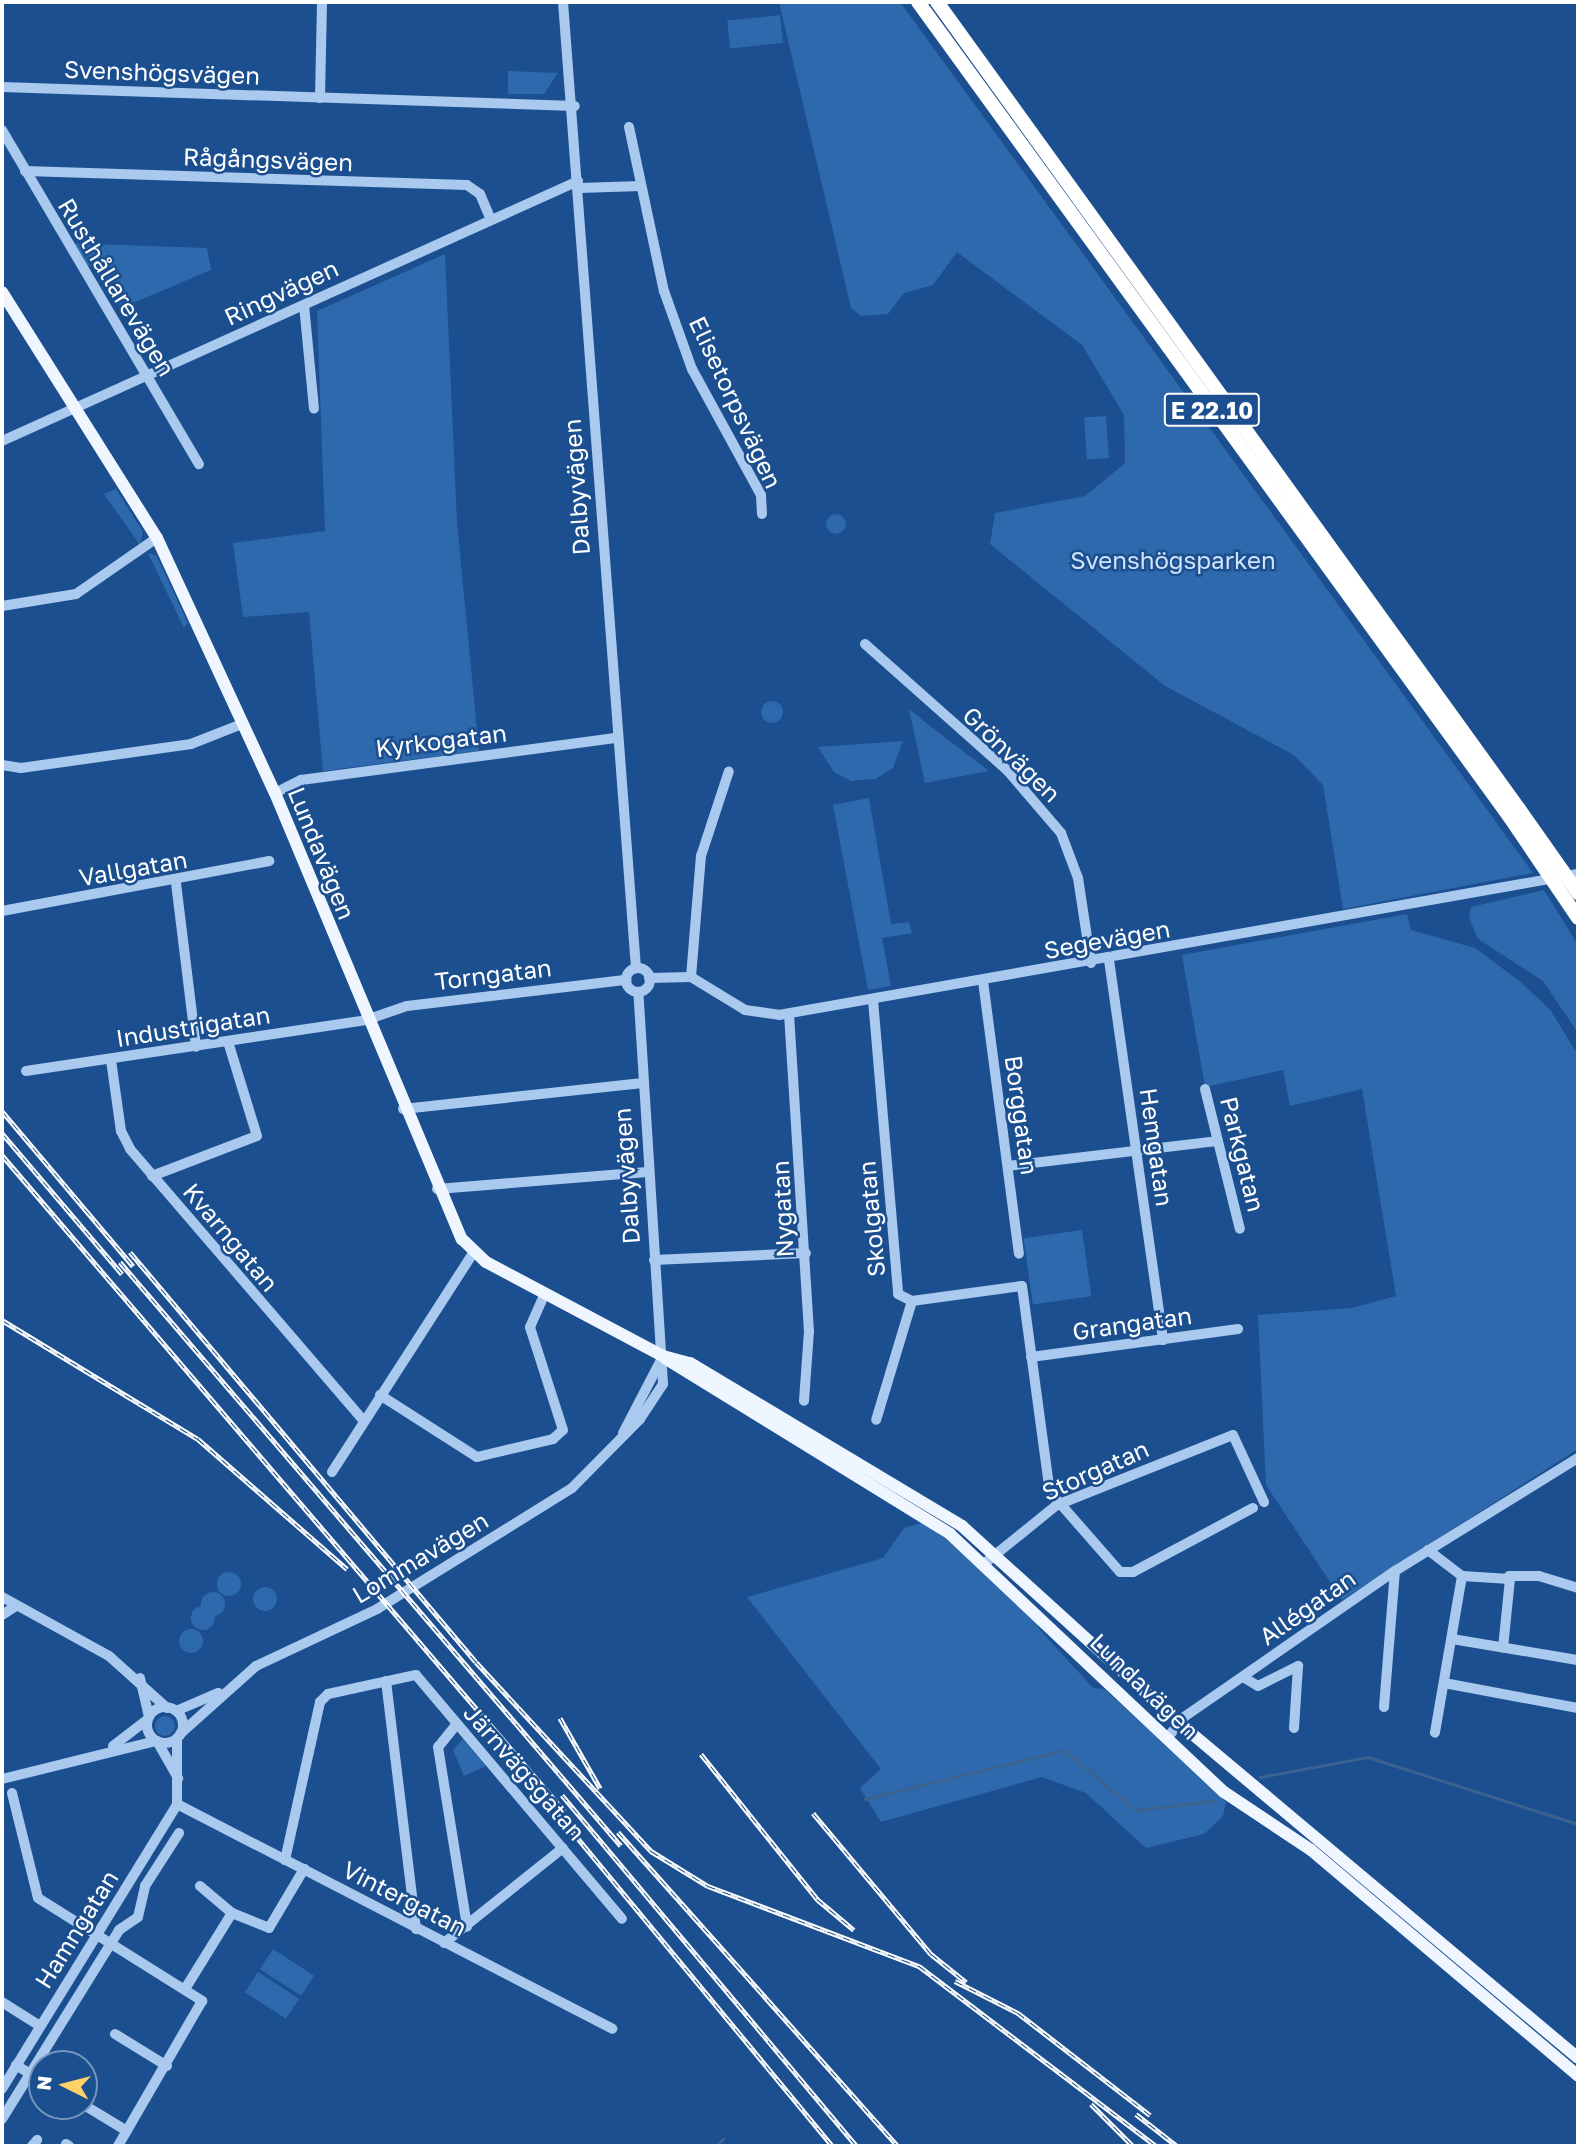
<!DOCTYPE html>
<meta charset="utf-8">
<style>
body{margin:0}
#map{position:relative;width:1580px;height:2148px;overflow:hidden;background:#1b4f8f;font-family:"Golos Text",sans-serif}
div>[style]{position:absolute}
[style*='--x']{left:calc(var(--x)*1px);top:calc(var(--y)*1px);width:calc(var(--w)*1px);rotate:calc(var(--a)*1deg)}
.green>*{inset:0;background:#2e69ad;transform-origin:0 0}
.round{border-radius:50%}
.stream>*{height:2.5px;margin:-1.25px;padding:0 1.25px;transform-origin:1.25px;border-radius:1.25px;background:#3c6290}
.minor>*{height:10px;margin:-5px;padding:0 5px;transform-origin:5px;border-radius:5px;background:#a9c9ee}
.minor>.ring{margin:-5px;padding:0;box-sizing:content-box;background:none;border:10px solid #a9c9ee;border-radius:50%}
.major>*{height:12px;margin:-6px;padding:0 6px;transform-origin:6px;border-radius:6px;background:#f0f6ff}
.highway>*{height:14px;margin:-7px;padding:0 7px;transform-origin:7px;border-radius:7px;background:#fff}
.rail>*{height:5px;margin-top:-2.5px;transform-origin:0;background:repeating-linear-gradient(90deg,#1b4f8f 0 8px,#fff 0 16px);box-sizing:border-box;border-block:2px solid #fff}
.highway-bridge>*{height:14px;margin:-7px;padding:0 7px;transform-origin:7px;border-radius:7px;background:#fff}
span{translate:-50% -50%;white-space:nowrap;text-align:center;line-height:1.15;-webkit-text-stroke:5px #1b4f8f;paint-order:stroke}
.shield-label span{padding:2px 5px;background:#1b4f8f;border:2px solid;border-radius:5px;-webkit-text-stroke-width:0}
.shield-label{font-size:23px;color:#fff;font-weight:700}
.street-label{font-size:24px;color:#fff}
.park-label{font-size:24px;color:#cfe3fa}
.frame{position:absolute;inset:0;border:4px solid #fff;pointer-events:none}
.north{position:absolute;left:28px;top:2050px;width:70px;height:70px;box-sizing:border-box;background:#1b4f8f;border:2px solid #7695bc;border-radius:50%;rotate:276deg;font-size:19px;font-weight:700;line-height:28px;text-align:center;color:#fff}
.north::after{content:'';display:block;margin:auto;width:24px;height:32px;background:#ffd166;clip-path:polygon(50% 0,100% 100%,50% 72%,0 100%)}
</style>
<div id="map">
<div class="green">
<div style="clip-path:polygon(779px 2px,900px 2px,1533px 873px,1343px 909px,1323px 785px,1294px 755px,1165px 686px,990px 544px,995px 513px,1085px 496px,1125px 463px,1124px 415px,1082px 345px,957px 252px,933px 285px,904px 293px,888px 314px,861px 316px,851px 308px)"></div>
<div style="left:780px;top:15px;width:28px;height:53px;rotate:84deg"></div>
<div style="clip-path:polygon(508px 71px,558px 73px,544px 94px,508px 94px)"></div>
<div style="clip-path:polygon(65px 243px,207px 248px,211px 270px,121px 308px,94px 263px,80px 271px)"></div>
<div style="clip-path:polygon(445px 254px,457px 522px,479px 751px,323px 771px,309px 612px,243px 617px,233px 543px,325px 531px,317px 311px)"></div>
<div style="left:1106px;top:416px;width:42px;height:22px;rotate:86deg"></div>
<div style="clip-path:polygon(116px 489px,143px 532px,140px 545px,104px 494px)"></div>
<div class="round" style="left:826px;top:514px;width:20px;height:20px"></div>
<div style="clip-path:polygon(148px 553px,156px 555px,188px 623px,184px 628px)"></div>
<div class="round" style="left:761px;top:701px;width:22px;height:22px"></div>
<div style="clip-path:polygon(909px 709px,930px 726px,989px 771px,925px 783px)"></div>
<div style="clip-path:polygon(903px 741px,893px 768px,875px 779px,851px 781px,834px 772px,818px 747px)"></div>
<div style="clip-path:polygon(869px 798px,891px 924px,909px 922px,912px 933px,882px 938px,891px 986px,868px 990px,833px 805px)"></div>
<div style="clip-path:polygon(1544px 890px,1578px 945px,1578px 1033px,1543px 981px,1478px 939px,1469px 918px,1471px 907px)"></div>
<div style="clip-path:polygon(1407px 914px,1411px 930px,1475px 948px,1522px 983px,1551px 1011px,1578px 1055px,1578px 1449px,1342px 1600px,1266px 1485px,1258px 1315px,1352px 1308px,1396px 1296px,1362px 1089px,1290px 1106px,1283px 1070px,1205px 1087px,1182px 955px)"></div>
<div style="left:1082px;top:1230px;width:67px;height:59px;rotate:82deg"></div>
<div style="clip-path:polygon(925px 1522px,1028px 1607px,1040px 1630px,1093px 1688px,1104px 1689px,1209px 1783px,1226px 1802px,1223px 1816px,1204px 1834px,1146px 1848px,1086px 1793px,1042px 1777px,881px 1822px,860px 1788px,881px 1769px,747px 1597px,883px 1558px,904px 1528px)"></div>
<div class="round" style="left:217px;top:1572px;width:24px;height:24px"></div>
<div class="round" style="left:253px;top:1587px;width:24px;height:24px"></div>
<div class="round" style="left:201px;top:1592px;width:24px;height:24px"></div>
<div class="round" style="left:191px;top:1606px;width:24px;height:24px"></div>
<div class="round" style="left:179px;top:1629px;width:24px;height:24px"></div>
<div class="round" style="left:155px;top:1716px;width:20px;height:20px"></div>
<div style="clip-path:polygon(463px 1739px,486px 1766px,464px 1776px,453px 1750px)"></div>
<div style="left:273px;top:1949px;width:49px;height:24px;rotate:33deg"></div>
<div style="left:258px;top:1972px;width:49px;height:24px;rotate:33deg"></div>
</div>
<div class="stream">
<div style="--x:1260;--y:1777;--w:110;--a:-10.5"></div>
<div style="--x:1368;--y:1757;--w:220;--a:17.7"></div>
<div style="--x:865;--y:1799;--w:205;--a:-13.8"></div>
<div style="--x:1064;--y:1750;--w:94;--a:39.8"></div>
<div style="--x:1136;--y:1810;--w:79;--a:-6.6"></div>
<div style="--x:716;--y:2146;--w:10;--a:-45"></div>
</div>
<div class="minor">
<div style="--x:563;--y:2;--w:969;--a:85.68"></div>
<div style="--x:2;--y:87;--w:573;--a:1.9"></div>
<div style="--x:320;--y:98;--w:96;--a:-88.8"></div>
<div style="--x:629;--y:127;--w:168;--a:78"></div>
<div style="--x:664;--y:291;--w:83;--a:70.3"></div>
<div style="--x:692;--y:369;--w:144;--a:61.3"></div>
<div style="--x:761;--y:495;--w:19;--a:87"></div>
<div style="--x:2;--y:130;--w:388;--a:59.5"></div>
<div style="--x:25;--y:171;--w:442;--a:1.8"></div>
<div style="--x:467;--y:185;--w:16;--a:35"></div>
<div style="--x:480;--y:194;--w:26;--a:67"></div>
<div style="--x:579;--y:188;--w:62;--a:-1.8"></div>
<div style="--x:304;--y:305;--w:104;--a:84.5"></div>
<div style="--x:2;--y:441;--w:632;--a:-24.29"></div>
<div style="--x:2;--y:606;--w:75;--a:-9.2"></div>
<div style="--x:76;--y:594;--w:98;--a:-34.7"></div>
<div style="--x:865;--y:644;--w:190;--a:41.6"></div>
<div style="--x:1007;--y:770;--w:83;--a:49.4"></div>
<div style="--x:1061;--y:833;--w:48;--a:69.3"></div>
<div style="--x:1078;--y:878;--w:86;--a:81.3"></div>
<div style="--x:2;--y:765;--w:19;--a:9"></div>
<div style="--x:21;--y:768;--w:172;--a:-8"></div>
<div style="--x:191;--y:744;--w:55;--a:-21.4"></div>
<div style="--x:275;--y:793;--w:29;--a:-27"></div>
<div style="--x:301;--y:780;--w:317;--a:-7.6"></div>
<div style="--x:176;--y:883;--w:165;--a:83"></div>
<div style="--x:2;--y:911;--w:272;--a:-10.6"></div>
<div style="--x:1109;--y:960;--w:384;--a:81.9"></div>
<div class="ring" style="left:626px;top:968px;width:14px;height:14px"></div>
<div style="--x:691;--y:977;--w:121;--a:-85.3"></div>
<div style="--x:701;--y:856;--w:89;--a:-71.8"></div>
<div style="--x:649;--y:978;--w:42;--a:-1.4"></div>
<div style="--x:691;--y:977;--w:63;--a:31.4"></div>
<div style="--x:745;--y:1010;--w:34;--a:8"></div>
<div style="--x:779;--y:1015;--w:811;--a:-10.01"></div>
<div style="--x:983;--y:981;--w:275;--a:82.5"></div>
<div style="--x:873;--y:1000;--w:295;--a:85.1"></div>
<div style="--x:898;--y:1294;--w:16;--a:27"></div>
<div style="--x:912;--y:1301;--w:124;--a:106.8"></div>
<div style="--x:789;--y:1014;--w:318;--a:86.4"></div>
<div style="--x:809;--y:1331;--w:70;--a:94.1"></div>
<div style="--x:111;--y:1060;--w:72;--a:82"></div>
<div style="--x:121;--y:1131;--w:20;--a:63"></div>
<div style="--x:130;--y:1149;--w:357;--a:49.3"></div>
<div style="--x:26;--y:1071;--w:344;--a:-8.5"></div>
<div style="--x:366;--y:1020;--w:43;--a:-18.9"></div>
<div style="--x:407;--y:1006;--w:221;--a:-6.8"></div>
<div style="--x:1205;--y:1089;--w:144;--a:76"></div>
<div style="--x:403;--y:1109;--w:239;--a:-6.2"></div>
<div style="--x:1008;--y:1166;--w:210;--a:-6.8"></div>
<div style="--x:152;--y:1176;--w:112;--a:-20.9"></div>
<div style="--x:257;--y:1136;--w:98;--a:-107.1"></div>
<div style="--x:437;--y:1189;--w:211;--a:-4.6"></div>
<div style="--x:654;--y:1260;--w:152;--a:-2.6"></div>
<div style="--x:912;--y:1301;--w:111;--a:-7.8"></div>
<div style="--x:1022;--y:1286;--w:208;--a:82.3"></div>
<div style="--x:1050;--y:1492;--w:106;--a:48.8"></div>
<div style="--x:1120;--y:1572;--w:13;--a:0"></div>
<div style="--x:1133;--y:1572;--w:136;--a:-28.1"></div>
<div style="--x:1031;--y:1357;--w:209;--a:-7.7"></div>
<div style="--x:380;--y:1395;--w:115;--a:32.6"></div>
<div style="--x:477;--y:1457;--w:78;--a:-13.3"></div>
<div style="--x:553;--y:1439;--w:13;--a:-42"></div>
<div style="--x:563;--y:1430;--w:108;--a:-107.8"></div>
<div style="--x:530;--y:1327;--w:35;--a:-66"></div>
<div style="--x:623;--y:1433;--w:87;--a:-62.5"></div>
<div style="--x:332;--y:1472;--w:262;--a:-57.2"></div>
<div style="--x:1428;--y:1550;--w:43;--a:37.4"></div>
<div style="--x:1462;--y:1576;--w:159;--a:99.8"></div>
<div style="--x:985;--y:1563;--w:92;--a:-38.9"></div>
<div style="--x:1057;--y:1505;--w:189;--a:-21.7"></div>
<div style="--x:1233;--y:1435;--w:74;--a:65.2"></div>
<div style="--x:1462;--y:1576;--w:48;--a:3.6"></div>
<div style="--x:1510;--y:1579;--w:69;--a:95.8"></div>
<div style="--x:1509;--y:1576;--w:30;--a:0"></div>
<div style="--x:1539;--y:1576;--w:41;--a:17.1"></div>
<div style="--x:2;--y:1597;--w:122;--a:28.9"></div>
<div style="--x:109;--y:1656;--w:78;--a:41.9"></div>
<div style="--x:2;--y:1615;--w:17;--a:-33"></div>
<div style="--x:1452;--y:1639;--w:127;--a:9.5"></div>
<div style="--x:1243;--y:1677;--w:17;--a:31"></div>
<div style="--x:1258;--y:1686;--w:45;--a:-26.6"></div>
<div style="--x:140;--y:1678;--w:40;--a:77"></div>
<div style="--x:386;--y:1681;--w:250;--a:83.1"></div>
<div style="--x:1444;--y:1683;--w:136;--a:10.6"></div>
<div style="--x:1384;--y:1707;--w:136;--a:-85.4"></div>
<div class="ring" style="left:147px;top:1707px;width:26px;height:26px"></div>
<div style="--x:176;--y:1711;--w:46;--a:-23.2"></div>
<div style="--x:456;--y:1725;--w:28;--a:129"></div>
<div style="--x:438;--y:1747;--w:182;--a:80.8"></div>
<div style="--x:1294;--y:1728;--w:62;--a:-86.3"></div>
<div style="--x:180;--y:1734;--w:102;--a:-41.8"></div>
<div style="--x:256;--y:1666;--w:134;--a:-25.2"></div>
<div style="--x:377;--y:1609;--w:229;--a:-31.8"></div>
<div style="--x:572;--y:1488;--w:97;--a:-45.4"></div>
<div style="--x:640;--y:1419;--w:42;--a:-56.7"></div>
<div style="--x:663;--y:1384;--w:393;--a:-93.6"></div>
<div style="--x:1168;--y:1737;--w:26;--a:-51"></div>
<div style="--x:1184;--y:1717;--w:257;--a:-34.7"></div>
<div style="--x:1395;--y:1571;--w:215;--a:-31.7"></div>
<div style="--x:157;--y:1741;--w:43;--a:60.4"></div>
<div style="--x:113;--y:1746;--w:44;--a:-37.6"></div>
<div style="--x:2;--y:1779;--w:159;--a:-13.9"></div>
<div style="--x:12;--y:1793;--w:108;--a:76.1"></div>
<div style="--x:38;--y:1898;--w:194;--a:32.1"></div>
<div style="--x:202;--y:2001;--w:168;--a:120.1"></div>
<div style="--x:177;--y:1804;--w:490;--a:27.3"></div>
<div style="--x:285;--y:1860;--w:162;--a:-77.5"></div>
<div style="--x:320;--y:1702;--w:11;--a:-45"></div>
<div style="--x:328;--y:1694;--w:90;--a:-12.2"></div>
<div style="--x:416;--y:1675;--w:319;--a:49.8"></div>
<div style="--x:200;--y:1886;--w:42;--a:40.2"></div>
<div style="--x:232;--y:1913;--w:40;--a:22"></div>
<div style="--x:269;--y:1928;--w:69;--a:-59.3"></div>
<div style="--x:444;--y:1943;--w:152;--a:-38.6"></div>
<div style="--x:185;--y:1989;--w:89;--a:-58.3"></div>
<div style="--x:2;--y:2002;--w:45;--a:32.3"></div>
<div style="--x:115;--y:2034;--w:61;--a:31.6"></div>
<div style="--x:16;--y:2065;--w:31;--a:32"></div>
<div style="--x:2;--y:2089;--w:334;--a:-58.4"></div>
<div style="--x:177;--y:1804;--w:66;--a:-90"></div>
<div style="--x:84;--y:2105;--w:50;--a:31.2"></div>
<div style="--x:2;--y:2119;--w:222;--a:-58.2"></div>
<div style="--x:119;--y:1930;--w:23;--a:-34"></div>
<div style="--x:138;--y:1917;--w:32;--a:-77"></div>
<div style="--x:145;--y:1886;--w:63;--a:-57.3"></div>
<div style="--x:66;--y:2144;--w:4;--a:34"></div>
<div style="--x:32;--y:2146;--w:8;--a:-50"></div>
</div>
<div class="major">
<div style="--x:2;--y:292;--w:291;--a:57.8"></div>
<div style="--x:157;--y:538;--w:281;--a:65.2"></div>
<div style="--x:275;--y:793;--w:484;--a:67.3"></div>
<div style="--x:462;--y:1239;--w:33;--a:44"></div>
<div style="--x:486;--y:1262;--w:200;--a:28"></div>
<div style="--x:663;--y:1356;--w:28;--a:15"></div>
<div style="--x:690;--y:1363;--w:317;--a:30.9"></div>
<div style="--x:962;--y:1526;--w:292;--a:42.2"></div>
<div style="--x:1178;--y:1722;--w:522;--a:40.03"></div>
<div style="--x:666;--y:1359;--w:334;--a:31.6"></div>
<div style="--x:950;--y:1534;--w:376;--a:43.3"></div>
<div style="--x:1224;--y:1792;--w:105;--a:33.7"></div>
<div style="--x:1311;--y:1850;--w:350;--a:40.2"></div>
</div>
<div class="highway">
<div style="--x:918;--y:2;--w:1006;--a:54.02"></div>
<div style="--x:937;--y:2;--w:995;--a:54.2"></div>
</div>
<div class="rail">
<div style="--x:2;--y:1111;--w:203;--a:49.8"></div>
<div style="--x:2;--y:1133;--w:185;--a:49.6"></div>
<div style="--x:2;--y:1155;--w:865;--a:49.41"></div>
<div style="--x:130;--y:1252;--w:536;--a:49.84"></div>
<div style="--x:476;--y:1662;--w:258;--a:47.2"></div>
<div style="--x:651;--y:1851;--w:67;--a:31.6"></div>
<div style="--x:708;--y:1886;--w:226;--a:20.8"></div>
<div style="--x:919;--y:1966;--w:298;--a:37.2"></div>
<div style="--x:120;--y:1262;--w:769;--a:49.37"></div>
<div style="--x:2;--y:1320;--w:229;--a:31.3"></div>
<div style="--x:198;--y:1439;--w:198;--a:41.1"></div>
<div style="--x:560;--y:1718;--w:81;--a:60.3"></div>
<div style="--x:701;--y:1754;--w:186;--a:51.3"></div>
<div style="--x:817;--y:1899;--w:48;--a:40"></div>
<div style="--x:562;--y:1795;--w:459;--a:50"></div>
<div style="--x:552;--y:1807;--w:440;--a:50.4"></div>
<div style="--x:813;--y:1813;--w:184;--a:50.1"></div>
<div style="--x:931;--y:1954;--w:45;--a:38.7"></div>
<div style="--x:618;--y:1832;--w:421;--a:48.3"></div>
<div style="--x:955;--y:1981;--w:71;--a:26.9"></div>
<div style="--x:1018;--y:2013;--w:167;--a:37.7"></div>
<div style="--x:1091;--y:2104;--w:59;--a:45"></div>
<div style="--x:1136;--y:2114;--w:52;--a:38"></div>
</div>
<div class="highway-bridge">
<div style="--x:1519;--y:809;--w:103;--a:54.9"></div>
<div style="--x:1509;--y:816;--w:123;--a:55.9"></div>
</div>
<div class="shield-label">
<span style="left:1212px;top:410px">E 22.10</span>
</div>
<div class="street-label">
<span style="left:162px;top:72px;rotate:2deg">Svenshögsvägen</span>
<span style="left:268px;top:159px;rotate:2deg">Rågångsvägen</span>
<span style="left:117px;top:287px;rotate:59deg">Rusthållarevägen</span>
<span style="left:281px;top:292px;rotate:-25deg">Ringvägen</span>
<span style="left:736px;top:402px;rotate:65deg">Elisetorpsvägen</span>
<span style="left:576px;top:487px;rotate:-94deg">Dalbyvägen</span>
<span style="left:441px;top:740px;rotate:-7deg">Kyrkogatan</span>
<span style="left:1012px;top:754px;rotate:44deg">Grönvägen</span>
<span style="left:322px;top:853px;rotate:68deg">Lundavägen</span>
<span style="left:133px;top:868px;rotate:-10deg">Vallgatan</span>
<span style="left:1107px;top:939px;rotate:-10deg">Segevägen</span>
<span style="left:493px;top:974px;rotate:-7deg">Torngatan</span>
<span style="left:193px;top:1026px;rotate:-9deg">Industrigatan</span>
<span style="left:1022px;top:1115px;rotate:82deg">Borggatan</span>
<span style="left:1157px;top:1147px;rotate:82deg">Hemgatan</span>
<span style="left:1243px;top:1154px;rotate:76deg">Parkgatan</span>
<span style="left:626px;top:1176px;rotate:-94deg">Dalbyvägen</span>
<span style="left:782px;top:1209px;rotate:-93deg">Nygatan</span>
<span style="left:871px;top:1219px;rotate:-95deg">Skolgatan</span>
<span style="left:231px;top:1237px;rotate:50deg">Kvarngatan</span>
<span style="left:1132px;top:1323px;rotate:-8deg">Grangatan</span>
<span style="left:1095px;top:1470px;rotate:-24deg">Storgatan</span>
<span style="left:420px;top:1557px;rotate:-31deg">Lommavägen</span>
<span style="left:1307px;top:1607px;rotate:-35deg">Allégatan</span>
<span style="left:1145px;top:1686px;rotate:44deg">Lundavägen</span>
<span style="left:525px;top:1772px;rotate:49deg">Järnvägsgatan</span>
<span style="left:405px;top:1898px;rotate:27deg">Vintergatan</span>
<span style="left:76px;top:1929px;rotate:-58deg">Hamngatan</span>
</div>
<div class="park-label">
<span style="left:1173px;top:560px">Svenshögsparken</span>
</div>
<div class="frame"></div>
<div class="north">N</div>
</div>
